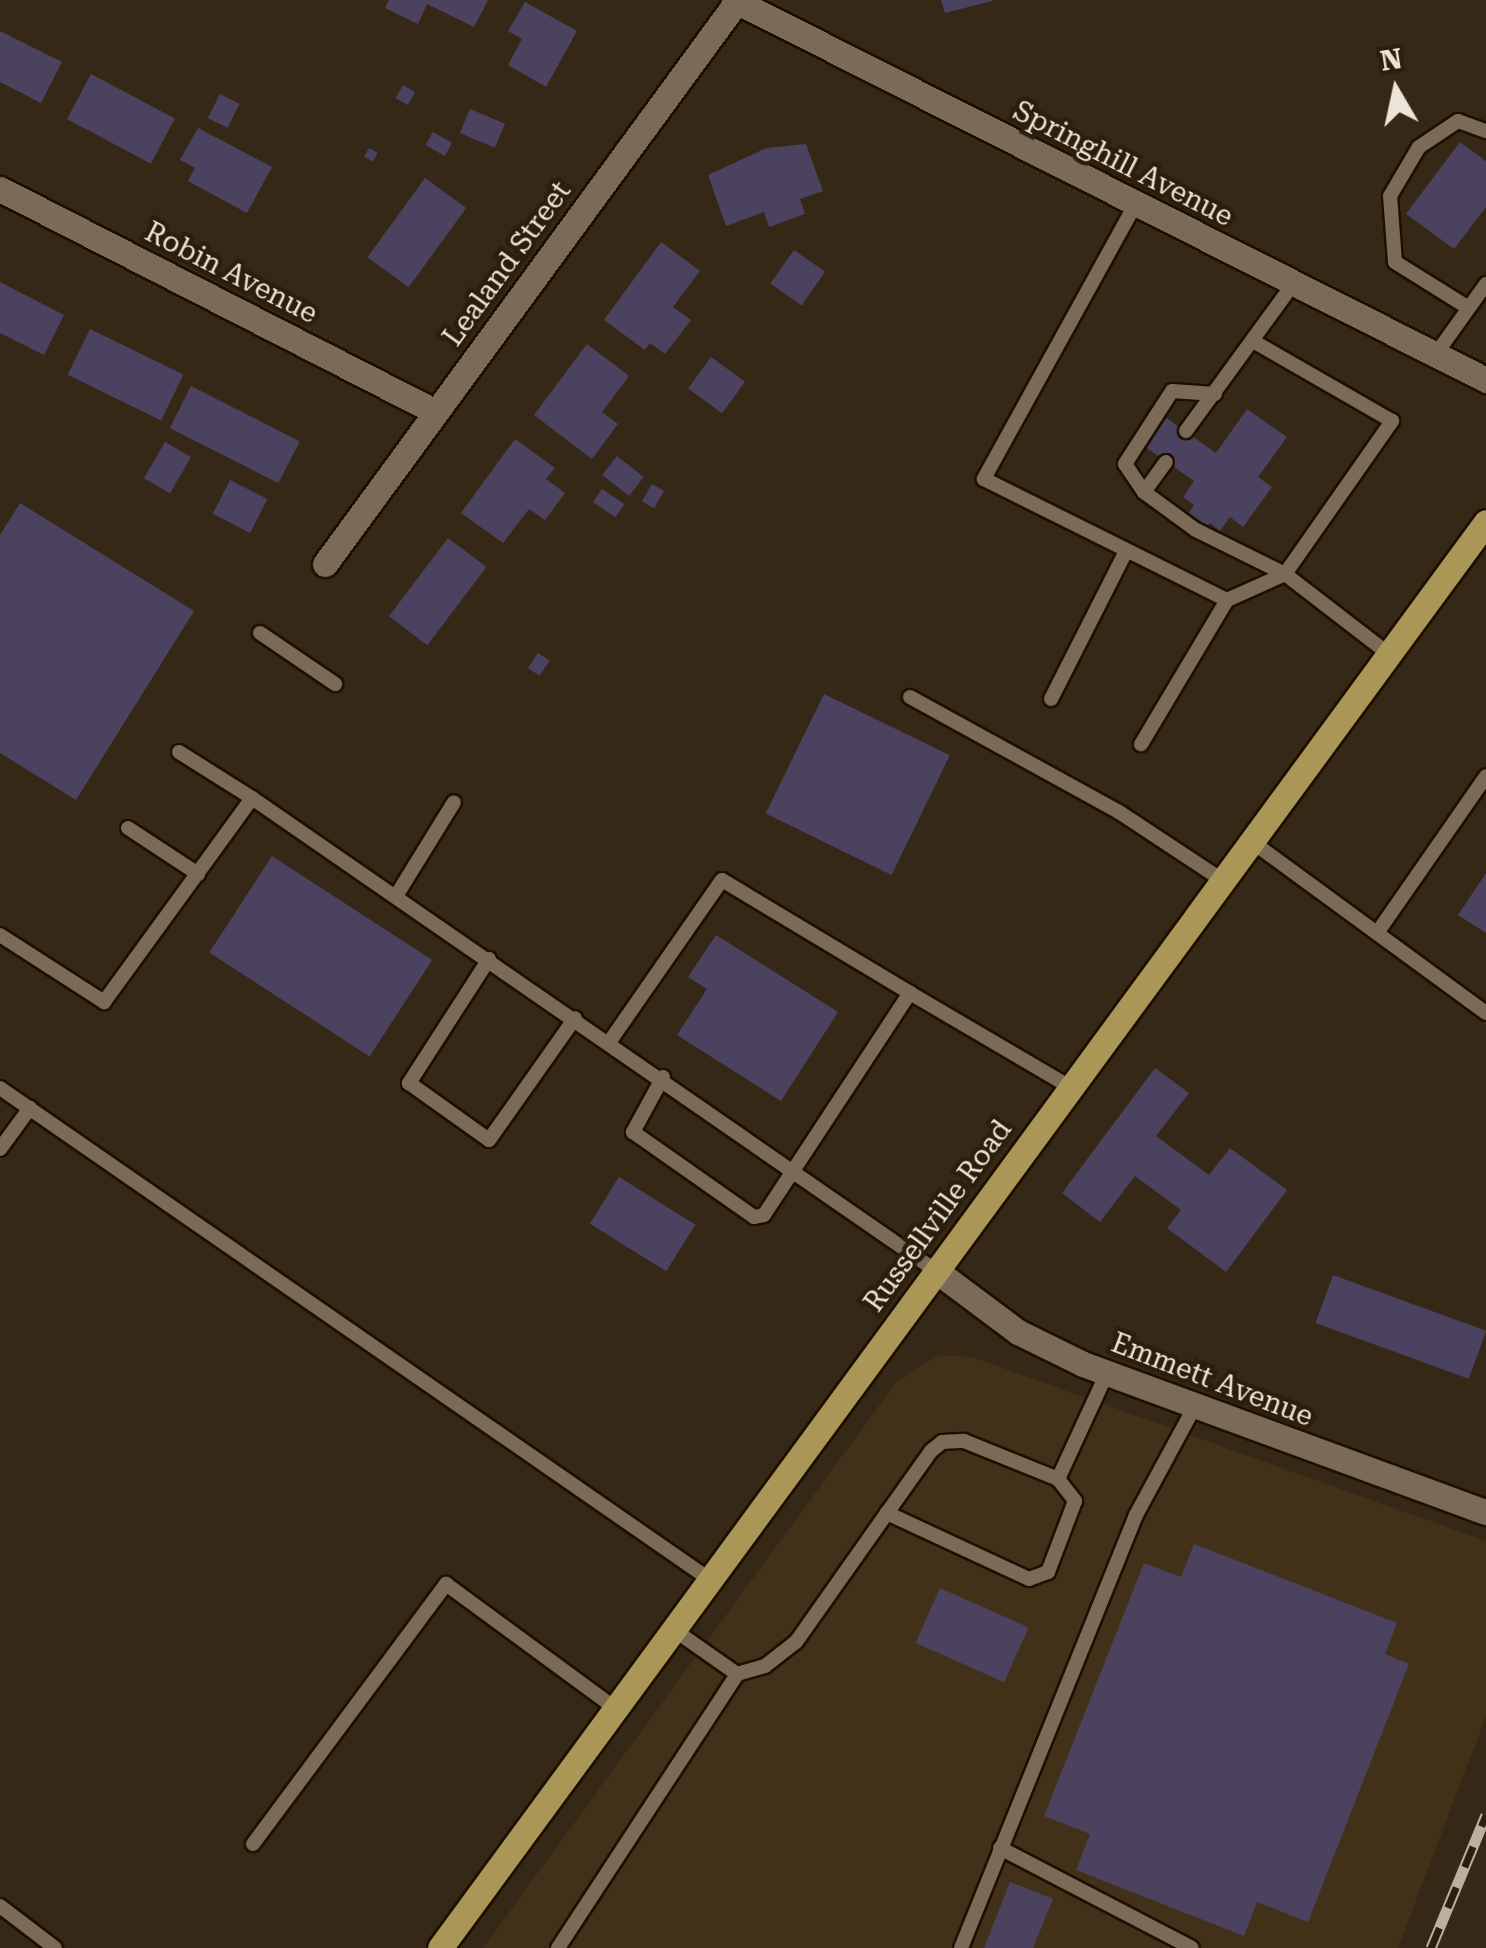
<!DOCTYPE html>
<style>
body{margin:0}
#map{position:relative;width:1486px;height:1948px;overflow:hidden;background:#362816;font-family:"Roboto Serif",serif}
div>[style]{position:absolute}
[style*='--x']{left:calc(var(--x)*1px);top:calc(var(--y)*1px);width:calc(var(--w)*1px);rotate:calc(var(--a)*1deg)}
.built>*{inset:0;background:#433018}
.building>*{inset:0;background:#4b4260;transform-origin:0 0}
.roads{filter:drop-shadow(2px 0 #1d1002) drop-shadow(-2px 0 #1d1002) drop-shadow(0 2px #1d1002) drop-shadow(0 -2px #1d1002)}
.lane>*{height:14px;margin:-7px;padding:0 7px;transform-origin:7px;border-radius:7px;background:#7a6a56}
.street>*{height:25px;margin:-12.5px;padding:0 12.5px;transform-origin:12.5px;border-radius:12.5px;background:#7a6a56}
.secondary>*{height:25px;margin:-12.5px;padding:0 12.5px;transform-origin:12.5px;border-radius:12.5px;background:#7a6a56}
.primary>*{height:25px;margin:-12.5px;padding:0 12.5px;transform-origin:12.5px;border-radius:12.5px;background:#aa9657}
.rail>*{height:11px;margin-top:-5.5px;transform-origin:0;background:repeating-linear-gradient(90deg,#2c1e0d 0 22px,#b9afa2 0 44px);box-sizing:border-box;border-block:2px solid #b9afa2}
span{translate:-50% -50%;white-space:nowrap;text-align:center;line-height:1.15;-webkit-text-stroke:9px #2c1e0d;paint-order:stroke}
.street-label{font-size:28px;color:#ede4d9}
.north{position:absolute;left:1346px;top:40px;width:100px;height:100px;-webkit-text-stroke:8px #2c1e0d;paint-order:stroke;rotate:351deg;font-size:28px;font-weight:700;line-height:40px;text-align:center;color:#ede4d9}
.north::after{content:'';display:block;margin:auto;width:35px;height:45px;background:#ede4d9;clip-path:polygon(50% 0,100% 100%,50% 72%,0 100%)}
</style>
<div id="map">
<div class="built">
<div style="clip-path:polygon(938px 1355px,972px 1357px,1486px 1541px,1486px 1716px,1398px 1948px,483px 1948px,897px 1381px)"></div>
</div>
<div class="building">
<div style="clip-path:polygon(389px 0,488px 0,474px 27px,427px 4px,418px 24px,385px 8px)"></div>
<div style="clip-path:polygon(941px 0,992px 0,992px 1px,945px 13px)"></div>
<div style="clip-path:polygon(525px 2px,577px 31px,546px 87px,508px 65px,522px 39px,508px 31px)"></div>
<div style="clip-path:polygon(0 31px,62px 62px,41px 103px,0 82px)"></div>
<div style="left:91px;top:74px;width:95px;height:51px;rotate:28deg"></div>
<div style="left:403px;top:85px;width:14px;height:15px;rotate:30deg"></div>
<div style="left:220px;top:94px;width:22px;height:27px;rotate:27deg"></div>
<div style="left:470px;top:109px;width:38px;height:26px;rotate:23deg"></div>
<div style="clip-path:polygon(198px 128px,272px 167px,247px 213px,188px 181px,195px 168px,180px 160px)"></div>
<div style="left:433px;top:132px;width:22px;height:15px;rotate:30deg"></div>
<div style="clip-path:polygon(1460px 142px,1486px 161px,1486px 207px,1454px 249px,1406px 214px)"></div>
<div style="clip-path:polygon(806px 144px,823px 191px,800px 199px,805px 214px,769px 227px,764px 212px,726px 226px,708px 175px,766px 148px)"></div>
<div style="left:369px;top:148px;width:10px;height:10px;rotate:29deg"></div>
<div style="left:425px;top:178px;width:51px;height:98px;rotate:36deg"></div>
<div style="clip-path:polygon(661px 242px,700px 271px,673px 307px,691px 320px,665px 354px,650px 343px,645px 350px,604px 320px)"></div>
<div style="left:794px;top:250px;width:38px;height:41px;rotate:35deg"></div>
<div style="clip-path:polygon(0 282px,64px 315px,44px 355px,0 333px)"></div>
<div style="left:90px;top:329px;width:104px;height:51px;rotate:26deg"></div>
<div style="clip-path:polygon(587px 344px,629px 376px,602px 412px,618px 424px,592px 459px,534px 415px)"></div>
<div style="left:711px;top:357px;width:42px;height:39px;rotate:36deg"></div>
<div style="left:191px;top:386px;width:122px;height:47px;rotate:27deg"></div>
<div style="clip-path:polygon(1247px 409px,1287px 437px,1258px 477px,1272px 487px,1243px 527px,1230px 517px,1220px 531px,1210px 523px,1206px 528px,1188px 514px,1194px 505px,1183px 497px,1194px 481px,1144px 446px,1165px 417px,1216px 453px)"></div>
<div style="clip-path:polygon(515px 439px,555px 468px,546px 479px,565px 493px,545px 520px,529px 509px,503px 543px,461px 513px)"></div>
<div style="left:165px;top:442px;width:30px;height:42px;rotate:30deg"></div>
<div style="left:617px;top:456px;width:34px;height:24px;rotate:38deg"></div>
<div style="left:230px;top:480px;width:42px;height:38px;rotate:27deg"></div>
<div style="left:652px;top:484px;width:14px;height:20px;rotate:30deg"></div>
<div style="left:602px;top:489px;width:27px;height:16px;rotate:34deg"></div>
<div style="clip-path:polygon(20px 503px,194px 611px,76px 800px,0 753px,0 535px)"></div>
<div style="left:448px;top:538px;width:48px;height:98px;rotate:37deg"></div>
<div style="left:538px;top:653px;width:14px;height:18px;rotate:34deg"></div>
<div style="left:824px;top:694px;width:140px;height:133px;rotate:26deg"></div>
<div style="left:272px;top:856px;width:191px;height:115px;rotate:33deg"></div>
<div style="clip-path:polygon(1486px 873px,1486px 933px,1458px 915px)"></div>
<div style="clip-path:polygon(716px 935px,838px 1012px,781px 1101px,677px 1035px,707px 989px,688px 977px)"></div>
<div style="clip-path:polygon(1155px 1068px,1189px 1093px,1156px 1136px,1209px 1175px,1230px 1148px,1287px 1190px,1226px 1272px,1167px 1228px,1181px 1210px,1135px 1176px,1100px 1222px,1062px 1193px)"></div>
<div style="left:619px;top:1177px;width:90px;height:55px;rotate:32deg"></div>
<div style="left:1333px;top:1275px;width:163px;height:51px;rotate:20deg"></div>
<div style="clip-path:polygon(1194px 1544px,1397px 1623px,1385px 1654px,1409px 1664px,1308px 1922px,1257px 1902px,1244px 1936px,1076px 1870px,1090px 1834px,1044px 1816px,1144px 1563px,1181px 1577px)"></div>
<div style="left:940px;top:1588px;width:97px;height:60px;rotate:24deg"></div>
<div style="clip-path:polygon(1010px 1882px,1053px 1899px,1033px 1948px,984px 1948px)"></div>
</div>
<div class="roads">
<div class="lane">
<div style="--x:1135;--y:205;--w:313;--a:118.9"></div>
<div style="--x:984;--y:479;--w:271;--a:26.5"></div>
<div style="--x:1227;--y:600;--w:168;--a:120.8"></div>
<div style="--x:1467;--y:307;--w:85;--a:-148"></div>
<div style="--x:1395;--y:262;--w:66;--a:-94.3"></div>
<div style="--x:1390;--y:196;--w:57;--a:-59.4"></div>
<div style="--x:1419;--y:147;--w:47;--a:-33.7"></div>
<div style="--x:1458;--y:121;--w:30;--a:20"></div>
<div style="--x:1436;--y:354;--w:86;--a:-54.5"></div>
<div style="--x:1215;--y:394;--w:43;--a:-176"></div>
<div style="--x:1172;--y:391;--w:87;--a:122.8"></div>
<div style="--x:1125;--y:464;--w:34;--a:56"></div>
<div style="--x:1144;--y:492;--w:64;--a:36.2"></div>
<div style="--x:1196;--y:530;--w:99;--a:26.3"></div>
<div style="--x:1285;--y:574;--w:131;--a:37.6"></div>
<div style="--x:1186;--y:431;--w:183;--a:-53.9"></div>
<div style="--x:1144;--y:492;--w:37;--a:-54"></div>
<div style="--x:1227;--y:600;--w:64;--a:-24.1"></div>
<div style="--x:1285;--y:574;--w:187;--a:-55"></div>
<div style="--x:1392;--y:421;--w:160;--a:-150.1"></div>
<div style="--x:260;--y:633;--w:91;--a:34.2"></div>
<div style="--x:910;--y:697;--w:239;--a:28.8"></div>
<div style="--x:1119;--y:812;--w:123;--a:33.4"></div>
<div style="--x:1051;--y:699;--w:166;--a:-63.1"></div>
<div style="--x:179;--y:752;--w:86;--a:32.2"></div>
<div style="--x:128;--y:828;--w:84;--a:33.3"></div>
<div style="--x:1251;--y:841;--w:291;--a:36.2"></div>
<div style="--x:396;--y:896;--w:110;--a:-58.3"></div>
<div style="--x:1377;--y:933;--w:191;--a:-55.2"></div>
<div style="--x:0;--y:935;--w:124;--a:32.8"></div>
<div style="--x:104;--y:1002;--w:252;--a:-54"></div>
<div style="--x:252;--y:798;--w:830;--a:34.65"></div>
<div style="--x:489;--y:959;--w:148;--a:122.8"></div>
<div style="--x:409;--y:1083;--w:98;--a:35.5"></div>
<div style="--x:489;--y:1140;--w:149;--a:-54.8"></div>
<div style="--x:610;--y:1041;--w:196;--a:-55.2"></div>
<div style="--x:722;--y:880;--w:219;--a:31"></div>
<div style="--x:663;--y:1077;--w:63;--a:118.6"></div>
<div style="--x:633;--y:1132;--w:148;--a:35.1"></div>
<div style="--x:754;--y:1217;--w:10;--a:-11"></div>
<div style="--x:764;--y:1215;--w:266;--a:-56.7"></div>
<div style="--x:910;--y:993;--w:186;--a:30.4"></div>
<div style="--x:0;--y:1088;--w:862;--a:34.7"></div>
<div style="--x:0;--y:1149;--w:51;--a:-53.8"></div>
<div style="--x:1058;--y:1479;--w:117;--a:-65.2"></div>
<div style="--x:737;--y:1674;--w:29;--a:-16"></div>
<div style="--x:765;--y:1666;--w:39;--a:-38"></div>
<div style="--x:796;--y:1642;--w:158;--a:-54.8"></div>
<div style="--x:887;--y:1513;--w:76;--a:-54.6"></div>
<div style="--x:931;--y:1451;--w:14;--a:-39"></div>
<div style="--x:942;--y:1442;--w:22;--a:-3"></div>
<div style="--x:964;--y:1441;--w:101;--a:22"></div>
<div style="--x:1058;--y:1479;--w:28;--a:52"></div>
<div style="--x:1075;--y:1501;--w:76;--a:110.8"></div>
<div style="--x:1048;--y:1572;--w:20;--a:160"></div>
<div style="--x:1029;--y:1579;--w:157;--a:-155.1"></div>
<div style="--x:253;--y:1844;--w:324;--a:-53.4"></div>
<div style="--x:446;--y:1584;--w:210;--a:36.3"></div>
<div style="--x:1000;--y:1848;--w:216;--a:27.5"></div>
<div style="--x:0;--y:1906;--w:69;--a:37.4"></div>
<div style="--x:558;--y:1948;--w:327;--a:-56.8"></div>
<div style="--x:737;--y:1674;--w:78;--a:-144.9"></div>
<div style="--x:961;--y:1948;--w:467;--a:-68"></div>
<div style="--x:1136;--y:1515;--w:124;--a:-61.6"></div>
</div>
<div class="street">
<div style="--x:734;--y:0;--w:843;--a:26.81"></div>
<div style="--x:0;--y:189;--w:489;--a:27.1"></div>
<div style="--x:325;--y:564;--w:699;--a:-53.79"></div>
</div>
<div class="secondary">
<div style="--x:935;--y:1270;--w:104;--a:36.8"></div>
<div style="--x:1018;--y:1332;--w:72;--a:26.2"></div>
<div style="--x:1083;--y:1364;--w:429;--a:20.2"></div>
</div>
<div class="primary">
<div style="--x:440;--y:1948;--w:1768;--a:-53.74"></div>
</div>
</div>
<div class="rail">
<div style="--x:1431;--y:1948;--w:144;--a:-67.5"></div>
</div>
<div class="street-label">
<span style="left:1123px;top:164px;rotate:27deg">Springhill Avenue</span>
<span style="left:507px;top:264px;rotate:-54deg">Lealand Street</span>
<span style="left:231px;top:273px;rotate:27deg">Robin Avenue</span>
<span style="left:938px;top:1216px;rotate:-54deg">Russellville Road</span>
<span style="left:1212px;top:1380px;rotate:21deg">Emmett Avenue</span>
</div>
<div class="north">N</div>
</div>
